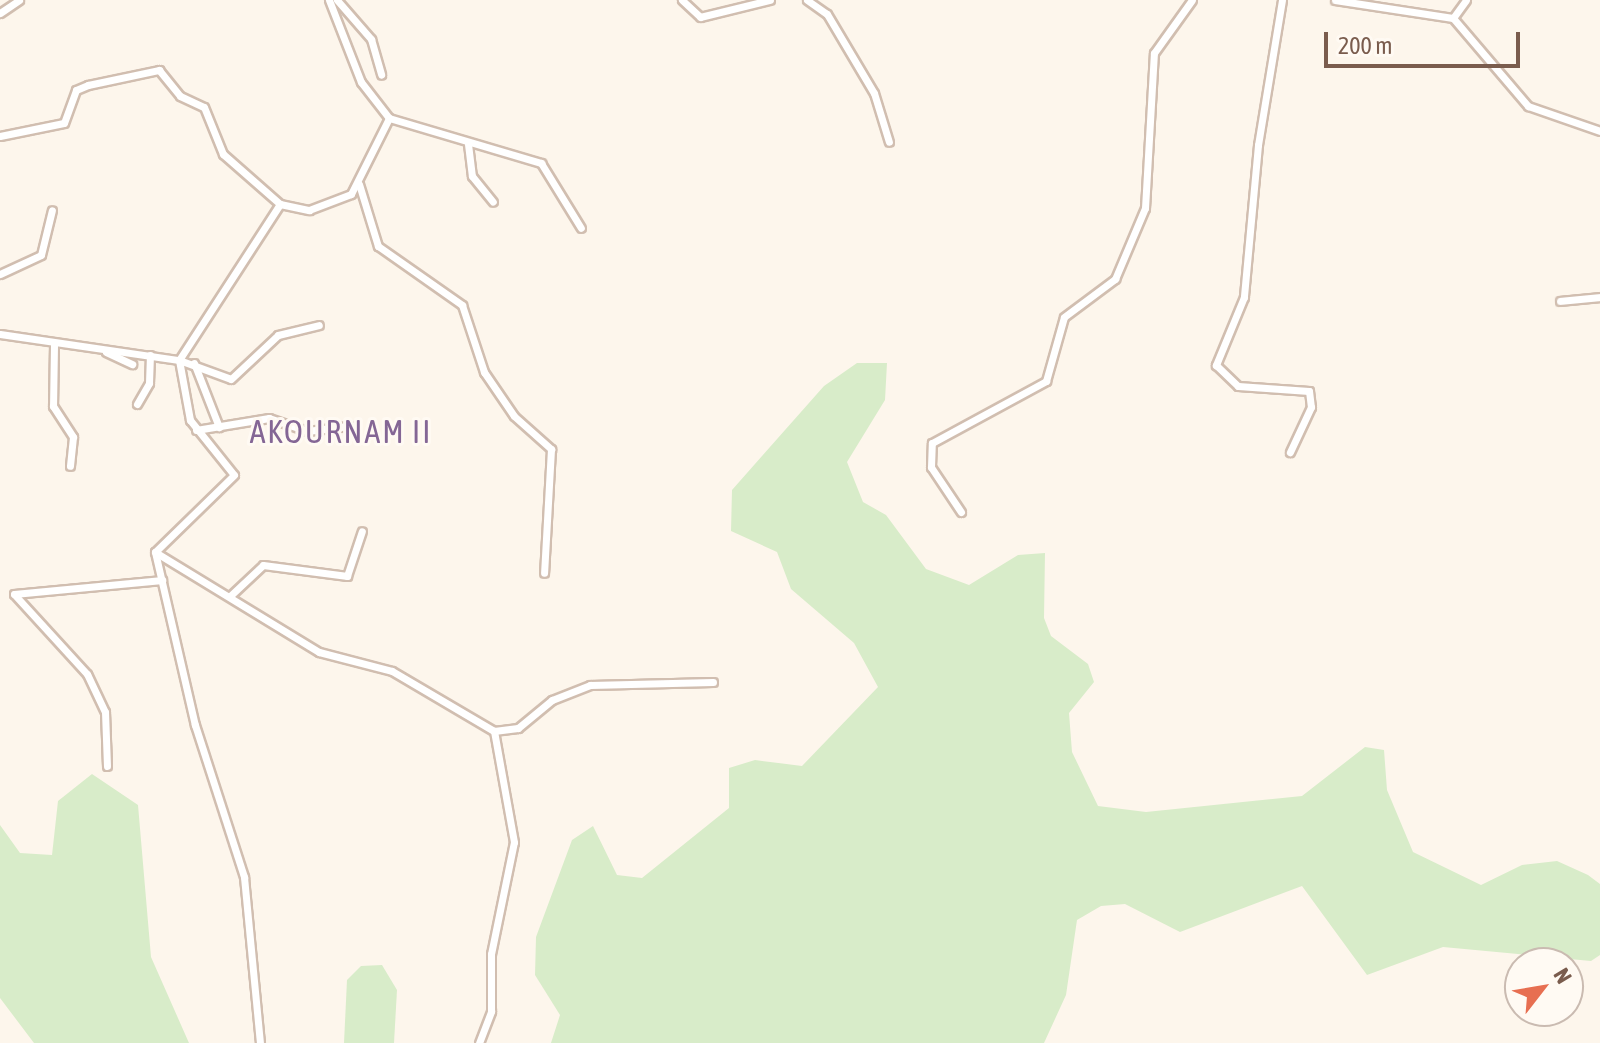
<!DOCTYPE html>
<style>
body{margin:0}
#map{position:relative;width:1600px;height:1043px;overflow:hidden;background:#fdf6ec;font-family:"Asap Condensed",sans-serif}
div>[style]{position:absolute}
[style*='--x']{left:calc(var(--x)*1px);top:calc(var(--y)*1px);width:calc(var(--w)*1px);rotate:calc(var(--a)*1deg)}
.green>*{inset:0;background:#d8ecc9}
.roads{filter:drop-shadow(2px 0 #d1beb0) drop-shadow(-2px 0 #d1beb0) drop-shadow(0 2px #d1beb0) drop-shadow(0 -2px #d1beb0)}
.minor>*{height:7px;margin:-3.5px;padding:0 3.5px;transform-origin:3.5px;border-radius:3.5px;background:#fff}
span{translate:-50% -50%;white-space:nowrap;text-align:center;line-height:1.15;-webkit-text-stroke:6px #fffaf3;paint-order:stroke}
.quarter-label{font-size:32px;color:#846695;letter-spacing:2px}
.north{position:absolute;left:1504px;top:947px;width:80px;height:80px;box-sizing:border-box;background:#fffaf3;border:2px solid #cabbb1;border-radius:50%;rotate:59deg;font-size:22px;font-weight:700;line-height:32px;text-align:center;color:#7a5c4d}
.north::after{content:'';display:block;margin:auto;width:28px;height:36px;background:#e76f51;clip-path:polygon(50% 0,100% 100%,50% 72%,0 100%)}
.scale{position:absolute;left:1324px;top:32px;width:196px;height:36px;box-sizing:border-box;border:4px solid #7a5c4d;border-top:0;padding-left:10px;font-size:24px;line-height:28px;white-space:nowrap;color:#7a5c4d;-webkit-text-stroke:6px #fffaf3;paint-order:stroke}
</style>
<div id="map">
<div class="green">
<div style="clip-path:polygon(857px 363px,887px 363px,885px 400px,847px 462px,863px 502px,886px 515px,926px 569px,969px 585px,1018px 555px,1045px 553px,1044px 618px,1051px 636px,1088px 664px,1094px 682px,1069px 713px,1072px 752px,1098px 806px,1146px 812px,1302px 796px,1365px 747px,1384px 750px,1387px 790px,1413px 852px,1481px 885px,1522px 865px,1557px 861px,1588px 875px,1600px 884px,1600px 955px,1591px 961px,1443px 947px,1367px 975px,1302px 886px,1180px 932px,1125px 904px,1101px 906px,1077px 920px,1066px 995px,1044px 1043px,551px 1043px,560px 1015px,535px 975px,536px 937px,572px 840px,593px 826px,617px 875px,642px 878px,729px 808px,729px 768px,755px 760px,802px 766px,878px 687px,854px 643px,791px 589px,777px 552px,731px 531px,732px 490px,824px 386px)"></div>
<div style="clip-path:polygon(92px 774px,138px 805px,151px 957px,189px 1043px,34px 1043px,0 998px,0 825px,20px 853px,52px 855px,58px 801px)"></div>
<div style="clip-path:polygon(382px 965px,397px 990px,394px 1043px,344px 1043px,347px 980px,361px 966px)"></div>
</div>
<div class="roads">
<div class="minor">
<div style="--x:329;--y:0;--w:88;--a:68.7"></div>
<div style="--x:361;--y:82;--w:46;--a:52.1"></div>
<div style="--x:389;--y:118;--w:159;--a:16.5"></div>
<div style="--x:541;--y:163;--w:76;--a:58.4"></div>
<div style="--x:337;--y:0;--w:52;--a:48.9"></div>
<div style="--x:371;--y:39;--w:37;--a:74"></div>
<div style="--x:682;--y:0;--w:25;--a:43"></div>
<div style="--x:700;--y:17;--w:72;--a:-13.7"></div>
<div style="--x:807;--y:0;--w:24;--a:35"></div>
<div style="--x:827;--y:14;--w:92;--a:59.3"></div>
<div style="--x:874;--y:93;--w:51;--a:73"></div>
<div style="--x:1282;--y:0;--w:147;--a:99.4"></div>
<div style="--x:1258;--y:145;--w:153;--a:95.3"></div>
<div style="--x:1244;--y:297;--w:74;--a:112.4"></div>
<div style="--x:1216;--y:365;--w:30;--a:44"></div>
<div style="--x:1238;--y:386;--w:71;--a:4"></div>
<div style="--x:1309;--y:391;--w:16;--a:83"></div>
<div style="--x:1311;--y:407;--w:50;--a:115"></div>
<div style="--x:1335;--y:0;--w:119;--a:8.7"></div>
<div style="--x:1453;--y:18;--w:116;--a:49.6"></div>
<div style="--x:1528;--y:106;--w:76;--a:19.1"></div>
<div style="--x:0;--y:13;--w:23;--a:-34"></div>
<div style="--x:1453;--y:18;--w:22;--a:-54"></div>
<div style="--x:0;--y:136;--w:65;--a:-11.5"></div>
<div style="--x:64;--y:123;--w:35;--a:-70"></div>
<div style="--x:76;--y:90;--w:13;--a:-23"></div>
<div style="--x:88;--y:85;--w:73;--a:-11.9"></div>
<div style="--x:159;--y:70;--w:33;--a:51"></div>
<div style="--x:180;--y:96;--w:26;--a:25"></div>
<div style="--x:204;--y:107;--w:51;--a:68"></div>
<div style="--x:223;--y:154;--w:76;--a:41.3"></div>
<div style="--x:280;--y:204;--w:186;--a:122.9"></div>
<div style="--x:179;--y:360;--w:61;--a:79.6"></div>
<div style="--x:190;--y:420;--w:70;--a:51.3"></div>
<div style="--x:234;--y:475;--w:110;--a:135.7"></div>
<div style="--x:468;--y:144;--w:32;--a:83"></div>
<div style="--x:472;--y:176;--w:33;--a:51"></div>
<div style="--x:359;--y:184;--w:65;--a:73"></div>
<div style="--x:378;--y:246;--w:103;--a:35.1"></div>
<div style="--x:462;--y:305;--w:71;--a:71.8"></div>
<div style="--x:484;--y:372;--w:53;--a:55.7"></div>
<div style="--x:514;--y:416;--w:50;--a:41.7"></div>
<div style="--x:551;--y:449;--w:124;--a:93.2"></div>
<div style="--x:280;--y:204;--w:30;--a:12"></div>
<div style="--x:309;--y:210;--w:45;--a:-20.9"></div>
<div style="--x:351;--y:194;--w:85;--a:-63.4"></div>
<div style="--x:0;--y:274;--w:45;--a:-24.9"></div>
<div style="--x:41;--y:255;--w:46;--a:-76.3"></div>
<div style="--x:1560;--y:301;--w:40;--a:-5.7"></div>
<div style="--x:0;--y:334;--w:181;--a:8.3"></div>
<div style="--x:179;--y:360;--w:55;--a:20.1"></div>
<div style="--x:231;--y:379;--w:64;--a:-43.1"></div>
<div style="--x:278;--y:335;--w:42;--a:-13.7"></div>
<div style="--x:54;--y:345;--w:61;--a:90.9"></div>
<div style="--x:53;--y:406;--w:37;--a:57"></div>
<div style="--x:73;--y:437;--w:29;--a:96"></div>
<div style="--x:106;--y:352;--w:29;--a:25"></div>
<div style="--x:194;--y:363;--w:69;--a:68.7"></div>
<div style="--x:137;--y:404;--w:24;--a:-60"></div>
<div style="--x:149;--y:383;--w:28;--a:-88"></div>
<div style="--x:196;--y:430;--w:74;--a:-9.3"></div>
<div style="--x:269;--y:418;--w:40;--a:18.9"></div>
<div style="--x:307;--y:431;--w:42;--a:-6.8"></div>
<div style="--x:961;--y:512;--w:54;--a:-123.7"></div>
<div style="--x:931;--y:467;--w:24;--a:-88"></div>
<div style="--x:932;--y:443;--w:130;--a:-28.5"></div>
<div style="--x:1046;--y:381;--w:66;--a:-74.3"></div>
<div style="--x:1064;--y:317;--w:64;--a:-36.7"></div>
<div style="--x:1115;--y:279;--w:77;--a:-67.1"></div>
<div style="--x:1145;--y:208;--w:155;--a:-86.7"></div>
<div style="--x:1154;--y:53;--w:65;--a:-54.4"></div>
<div style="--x:155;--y:552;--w:192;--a:31.4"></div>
<div style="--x:319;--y:652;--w:75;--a:14.6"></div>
<div style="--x:392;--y:671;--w:118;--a:30.5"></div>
<div style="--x:494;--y:731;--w:24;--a:-7"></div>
<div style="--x:518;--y:728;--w:44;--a:-39.5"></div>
<div style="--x:552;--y:700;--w:41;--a:-21.5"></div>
<div style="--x:590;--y:685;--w:123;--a:-1.4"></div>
<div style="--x:155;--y:552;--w:178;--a:77"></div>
<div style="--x:195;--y:725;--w:160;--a:72.1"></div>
<div style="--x:244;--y:877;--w:167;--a:84.5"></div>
<div style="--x:230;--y:596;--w:45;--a:-43.2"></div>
<div style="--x:263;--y:565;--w:85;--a:7.5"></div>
<div style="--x:347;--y:576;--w:47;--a:-71.6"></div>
<div style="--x:107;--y:766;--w:54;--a:-92.1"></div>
<div style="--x:105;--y:712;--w:42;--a:-115.3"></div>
<div style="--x:87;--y:674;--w:108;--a:-132.4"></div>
<div style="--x:14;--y:594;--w:149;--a:-5.4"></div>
<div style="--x:479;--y:1043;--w:34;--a:-69"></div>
<div style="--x:491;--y:1011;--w:57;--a:-90"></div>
<div style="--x:491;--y:954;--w:114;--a:-78.4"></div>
<div style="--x:514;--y:842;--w:113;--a:-100.2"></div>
</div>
</div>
<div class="quarter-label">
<span style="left:341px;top:432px">AKOURNAM II</span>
</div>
<div class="north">N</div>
<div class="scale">200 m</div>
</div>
